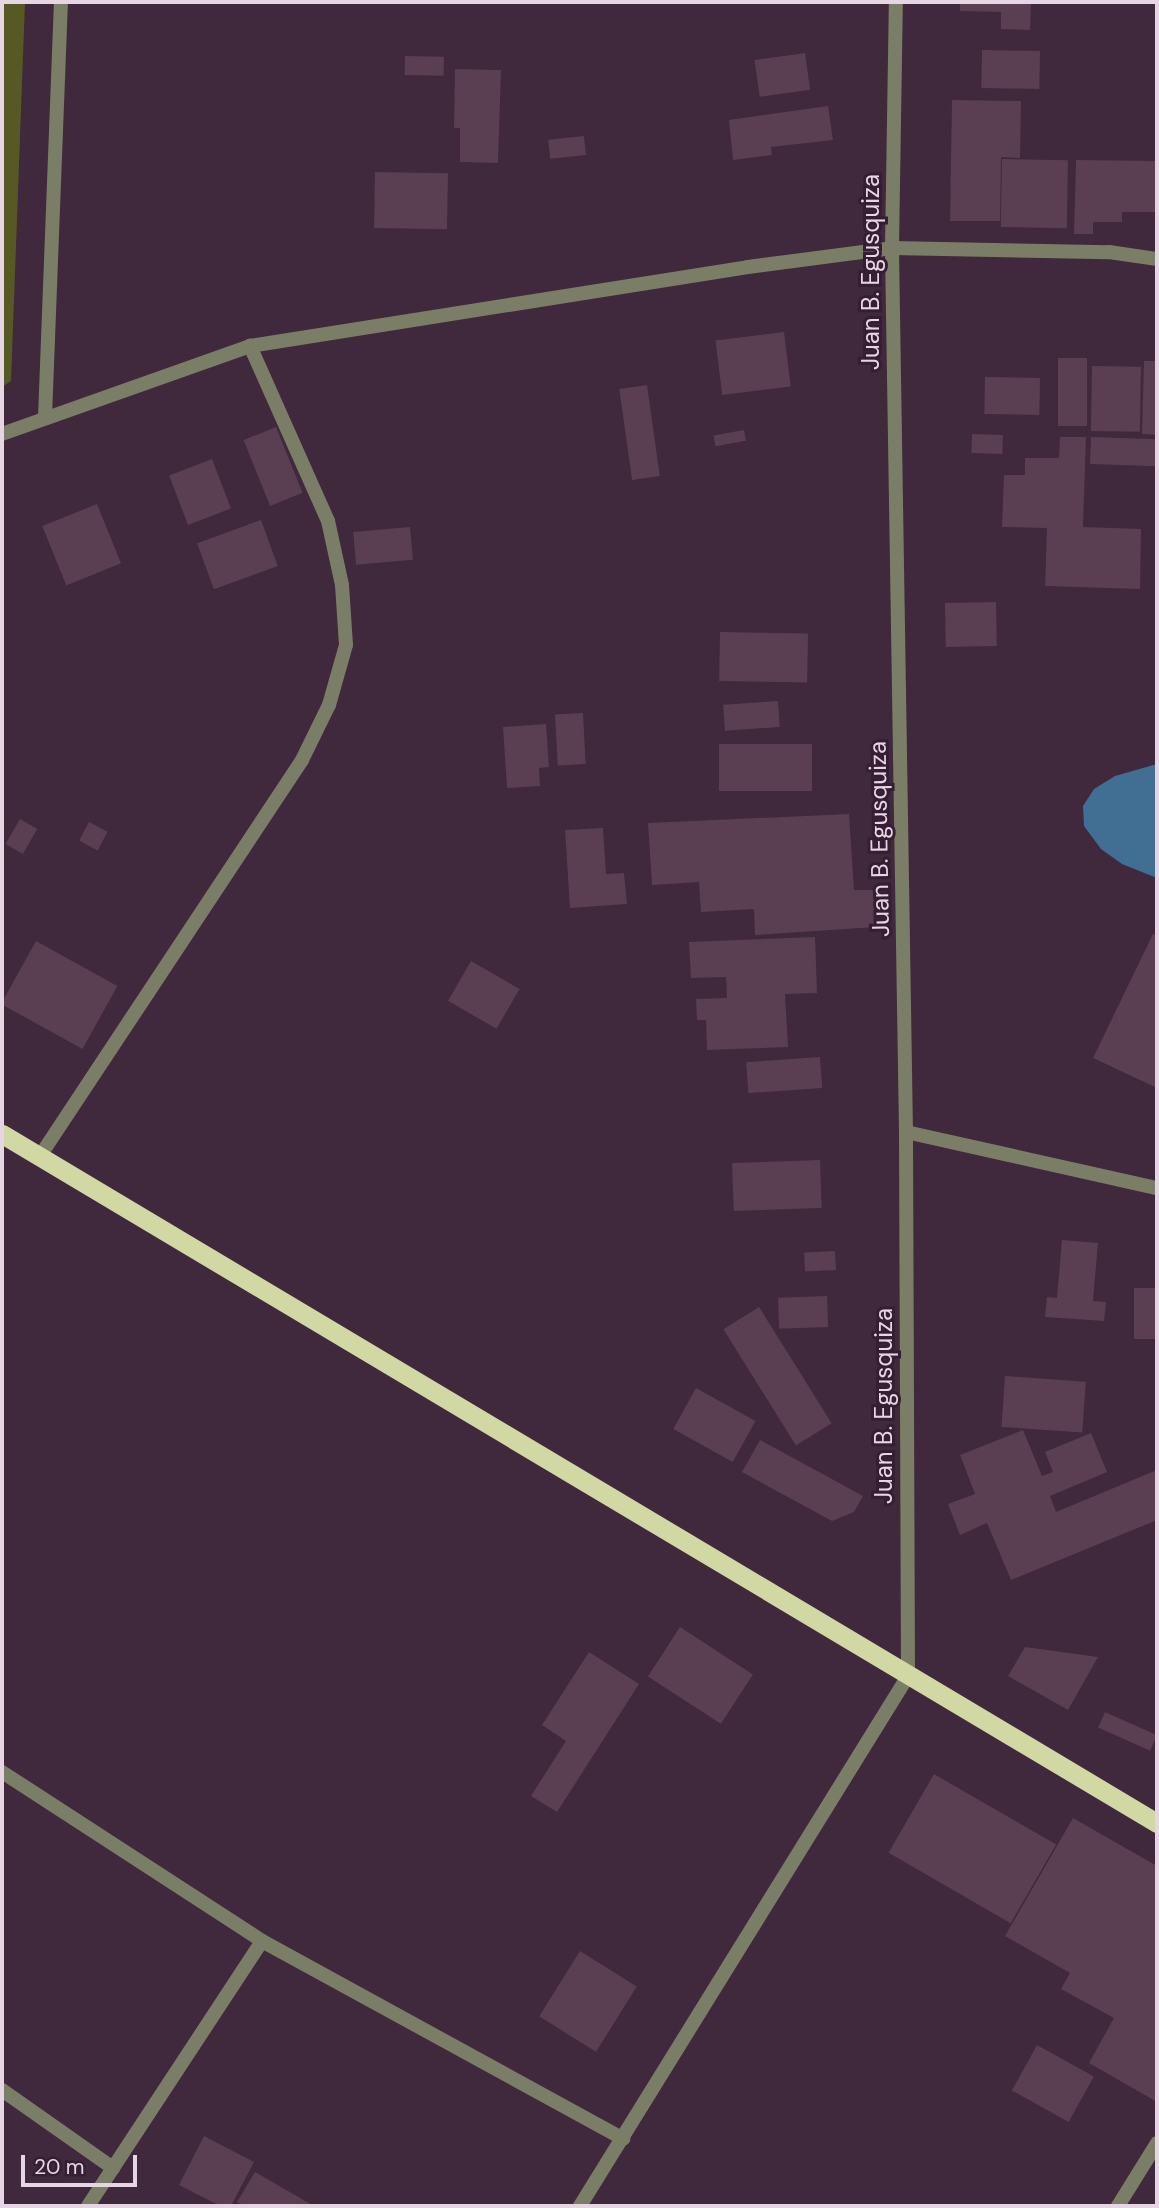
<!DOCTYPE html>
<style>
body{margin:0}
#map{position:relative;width:1159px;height:2208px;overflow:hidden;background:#40283d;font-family:"DM Sans",sans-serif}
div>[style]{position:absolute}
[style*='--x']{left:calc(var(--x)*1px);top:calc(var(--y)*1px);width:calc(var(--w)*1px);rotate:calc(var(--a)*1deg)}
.green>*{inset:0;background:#575925}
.water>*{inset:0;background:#416e93}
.building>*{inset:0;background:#5a3e52;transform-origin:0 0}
.minor>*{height:14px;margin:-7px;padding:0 7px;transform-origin:7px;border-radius:7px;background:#7b7e66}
.trunk>*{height:19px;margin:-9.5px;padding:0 9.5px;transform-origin:9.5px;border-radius:9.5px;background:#d2d8a3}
span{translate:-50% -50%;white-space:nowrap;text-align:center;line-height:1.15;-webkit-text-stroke:6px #351e33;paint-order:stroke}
.street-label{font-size:24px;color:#e6d6e4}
.frame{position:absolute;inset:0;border:4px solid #e6d6e4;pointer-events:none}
.scale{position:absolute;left:21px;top:2155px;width:116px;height:32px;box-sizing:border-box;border:4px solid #e6d6e4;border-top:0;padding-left:9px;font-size:21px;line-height:24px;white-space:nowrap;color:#e6d6e4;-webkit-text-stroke:5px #351e33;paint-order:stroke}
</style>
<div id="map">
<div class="green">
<div style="clip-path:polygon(2px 2px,25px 2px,11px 381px,2px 387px)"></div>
</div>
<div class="water">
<div style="clip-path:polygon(1157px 764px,1157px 878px,1122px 864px,1101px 849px,1084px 826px,1083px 806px,1094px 789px,1115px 776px)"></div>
</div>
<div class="building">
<div style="clip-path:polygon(960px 2px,1031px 2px,1030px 30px,1001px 29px,1001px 12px,960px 11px)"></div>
<div style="left:982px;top:50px;width:58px;height:38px;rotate:1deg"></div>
<div style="left:805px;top:53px;width:37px;height:51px;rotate:82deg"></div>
<div style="left:405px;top:56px;width:39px;height:19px;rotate:1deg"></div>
<div style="clip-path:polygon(455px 69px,501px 70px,498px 163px,460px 162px,460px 128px,454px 128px)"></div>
<div style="clip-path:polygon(952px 100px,1021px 101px,1020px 158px,1001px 157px,1000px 221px,950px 221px)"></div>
<div style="clip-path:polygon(828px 106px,833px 140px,771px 147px,772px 155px,733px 160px,729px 120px)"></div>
<div style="left:584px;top:136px;width:19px;height:36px;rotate:84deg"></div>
<div style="left:1002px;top:159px;width:66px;height:68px;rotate:1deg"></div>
<div style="clip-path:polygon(1076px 160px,1157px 161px,1157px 212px,1122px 212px,1122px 222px,1093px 222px,1093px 234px,1074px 234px)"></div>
<div style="left:375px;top:172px;width:73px;height:56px;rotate:1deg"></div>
<div style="left:784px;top:332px;width:55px;height:69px;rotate:83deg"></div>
<div style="left:1058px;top:358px;width:29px;height:68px"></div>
<div style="clip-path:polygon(1144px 361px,1157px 361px,1157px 435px,1142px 434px)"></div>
<div style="left:1092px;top:366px;width:49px;height:65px;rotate:1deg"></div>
<div style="left:985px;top:377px;width:55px;height:37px;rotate:1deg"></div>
<div style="left:647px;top:385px;width:92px;height:28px;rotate:82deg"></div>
<div style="left:276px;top:427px;width:71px;height:35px;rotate:68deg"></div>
<div style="left:744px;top:430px;width:11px;height:31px;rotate:80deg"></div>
<div style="left:972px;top:434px;width:31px;height:19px;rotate:2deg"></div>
<div style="clip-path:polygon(1060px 437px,1086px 437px,1083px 527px,1141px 529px,1140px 589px,1045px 586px,1047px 528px,1002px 527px,1004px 475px,1025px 475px,1025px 458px,1059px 458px)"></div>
<div style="left:1091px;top:437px;width:66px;height:27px;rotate:2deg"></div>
<div style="left:212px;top:459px;width:53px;height:46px;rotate:69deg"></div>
<div style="left:97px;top:504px;width:64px;height:59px;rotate:68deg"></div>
<div style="left:261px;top:520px;width:49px;height:68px;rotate:70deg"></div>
<div style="left:410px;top:527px;width:33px;height:57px;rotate:85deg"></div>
<div style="left:996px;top:602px;width:44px;height:51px;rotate:89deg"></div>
<div style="left:720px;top:632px;width:88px;height:49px;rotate:1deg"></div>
<div style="left:778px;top:701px;width:26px;height:55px;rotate:86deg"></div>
<div style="left:583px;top:713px;width:51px;height:28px;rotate:87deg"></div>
<div style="clip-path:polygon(546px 724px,549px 767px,539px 768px,540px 786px,507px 788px,503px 727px)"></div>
<div style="left:719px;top:744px;width:93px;height:47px"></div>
<div style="clip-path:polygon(849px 814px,854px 890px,873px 890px,876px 927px,755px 935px,754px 909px,701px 912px,699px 882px,652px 885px,648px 823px)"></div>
<div style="left:20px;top:819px;width:20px;height:29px;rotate:30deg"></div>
<div style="left:89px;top:822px;width:21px;height:21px;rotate:28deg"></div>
<div style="clip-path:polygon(603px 828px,606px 874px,624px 873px,627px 904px,570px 908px,565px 830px)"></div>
<div style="clip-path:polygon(1153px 934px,1157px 936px,1157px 1088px,1093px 1058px)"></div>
<div style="clip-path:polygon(815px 937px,817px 993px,785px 994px,788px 1047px,707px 1050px,706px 1020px,697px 1020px,696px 999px,727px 998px,726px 977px,691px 978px,689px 942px)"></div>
<div style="left:36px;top:941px;width:93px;height:72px;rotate:29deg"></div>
<div style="left:471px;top:961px;width:56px;height:46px;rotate:30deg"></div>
<div style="left:820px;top:1057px;width:31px;height:74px;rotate:86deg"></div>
<div style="left:820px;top:1160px;width:48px;height:88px;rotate:88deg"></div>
<div style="clip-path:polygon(1062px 1240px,1098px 1243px,1093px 1301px,1106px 1302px,1104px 1321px,1045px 1317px,1047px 1297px,1057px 1298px)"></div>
<div style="left:835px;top:1251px;width:19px;height:31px;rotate:87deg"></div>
<div style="left:1134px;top:1288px;width:23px;height:51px"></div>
<div style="left:827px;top:1296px;width:31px;height:49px;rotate:88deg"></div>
<div style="left:759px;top:1307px;width:137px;height:42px;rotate:58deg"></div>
<div style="left:1005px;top:1376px;width:81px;height:51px;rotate:4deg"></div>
<div style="left:696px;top:1388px;width:68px;height:47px;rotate:29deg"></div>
<div style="clip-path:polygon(1023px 1430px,1042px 1476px,1053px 1472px,1045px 1452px,1091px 1433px,1107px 1472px,1050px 1496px,1056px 1512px,1157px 1470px,1157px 1520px,1011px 1580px,987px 1523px,960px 1535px,948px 1504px,975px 1494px,960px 1455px)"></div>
<div style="clip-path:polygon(760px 1440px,863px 1496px,854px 1512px,832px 1521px,742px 1472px)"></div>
<div style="left:680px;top:1627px;width:87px;height:59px;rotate:33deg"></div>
<div style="clip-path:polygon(1025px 1647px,1098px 1657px,1068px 1710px,1008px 1676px)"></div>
<div style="clip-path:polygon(589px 1652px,639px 1684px,557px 1812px,531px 1796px,566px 1741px,542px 1725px)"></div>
<div style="left:1105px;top:1712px;width:57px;height:17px;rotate:24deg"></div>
<div style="left:934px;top:1774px;width:141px;height:91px;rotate:30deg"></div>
<div style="clip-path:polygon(1073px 1818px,1157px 1866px,1157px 2102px,1089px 2063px,1114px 2018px,1061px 1989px,1070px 1973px,1005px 1936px)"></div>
<div style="left:580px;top:1951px;width:67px;height:77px;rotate:32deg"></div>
<div style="left:1037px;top:2045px;width:65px;height:52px;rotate:29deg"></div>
<div style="clip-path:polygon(204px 2136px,254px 2162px,231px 2206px,220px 2206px,179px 2185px)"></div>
<div style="clip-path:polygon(255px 2172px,314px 2206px,244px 2206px,237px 2202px)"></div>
</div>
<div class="minor">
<div style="--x:45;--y:417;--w:415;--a:-87.8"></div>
<div style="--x:2;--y:434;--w:263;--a:-19.5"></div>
<div style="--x:250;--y:346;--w:504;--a:-9.01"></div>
<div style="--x:748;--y:267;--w:145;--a:-7.5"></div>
<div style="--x:892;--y:248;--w:217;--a:1.1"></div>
<div style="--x:1109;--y:252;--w:49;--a:8.3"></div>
<div style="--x:906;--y:1132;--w:257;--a:12.6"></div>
<div style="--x:40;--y:1156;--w:475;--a:-56.5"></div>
<div style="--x:302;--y:760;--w:61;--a:-63.9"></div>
<div style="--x:329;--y:705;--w:62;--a:-74.2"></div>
<div style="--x:346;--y:645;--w:60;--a:-93.8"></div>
<div style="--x:342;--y:585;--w:66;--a:-102.3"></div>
<div style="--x:328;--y:521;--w:192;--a:-114"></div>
<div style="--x:2;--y:1772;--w:310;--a:33"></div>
<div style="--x:262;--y:1941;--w:412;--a:28.7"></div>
<div style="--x:2;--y:2090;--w:136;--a:35.1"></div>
<div style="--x:88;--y:2206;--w:317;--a:-56.7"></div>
<div style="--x:580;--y:2206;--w:623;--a:-58.25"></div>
<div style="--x:908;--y:1676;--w:544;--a:-90.21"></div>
<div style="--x:906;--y:1132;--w:884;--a:-90.91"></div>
<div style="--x:892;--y:248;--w:246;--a:-89.1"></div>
<div style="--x:1118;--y:2206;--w:74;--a:-58.2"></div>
</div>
<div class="trunk">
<div style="--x:2;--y:1134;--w:1345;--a:30.82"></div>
</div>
<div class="street-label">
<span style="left:871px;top:272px;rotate:-90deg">Juan B. Egusquiza</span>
<span style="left:879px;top:839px;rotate:-91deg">Juan B. Egusquiza</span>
<span style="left:884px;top:1406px;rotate:-90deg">Juan B. Egusquiza</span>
</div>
<div class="frame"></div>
<div class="scale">20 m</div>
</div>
